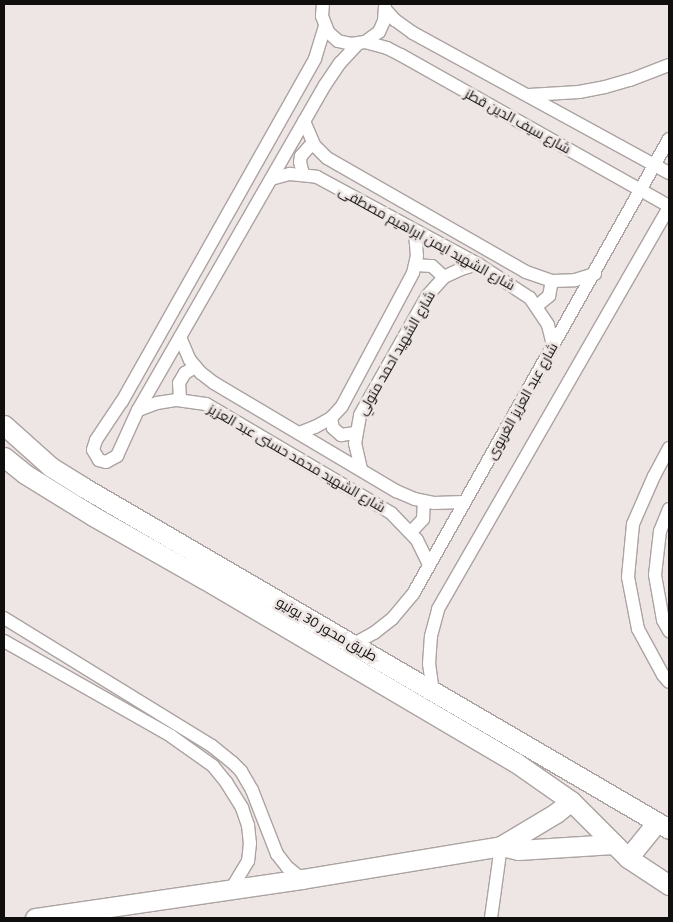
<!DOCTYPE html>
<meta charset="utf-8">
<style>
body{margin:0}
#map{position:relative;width:673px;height:922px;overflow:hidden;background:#eee6e4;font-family:"Titillium Web",Cairo,sans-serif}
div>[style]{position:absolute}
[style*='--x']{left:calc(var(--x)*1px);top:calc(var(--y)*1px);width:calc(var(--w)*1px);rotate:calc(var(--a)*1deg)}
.roads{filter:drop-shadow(1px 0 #aba3a1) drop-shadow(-1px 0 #aba3a1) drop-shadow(0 1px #aba3a1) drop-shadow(0 -1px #aba3a1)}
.street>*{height:12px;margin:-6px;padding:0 6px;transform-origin:6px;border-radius:6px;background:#fff}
.secondary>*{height:19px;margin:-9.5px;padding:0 9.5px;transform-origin:9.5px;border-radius:9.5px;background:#fff}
span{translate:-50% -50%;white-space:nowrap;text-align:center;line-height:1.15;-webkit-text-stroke:5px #eee6e4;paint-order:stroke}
.street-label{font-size:14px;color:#110e0e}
.frame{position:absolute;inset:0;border:5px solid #110e0e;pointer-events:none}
</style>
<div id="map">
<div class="roads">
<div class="street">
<div style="--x:323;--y:4;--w:12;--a:95"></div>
<div style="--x:322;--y:16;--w:17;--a:69"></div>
<div style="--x:328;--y:32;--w:13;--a:42"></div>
<div style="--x:338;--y:41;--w:13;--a:13"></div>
<div style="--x:351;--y:44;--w:14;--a:-8"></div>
<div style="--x:365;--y:42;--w:17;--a:-36"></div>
<div style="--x:379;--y:32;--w:12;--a:-66"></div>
<div style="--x:384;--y:21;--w:14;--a:-86"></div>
<div style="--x:385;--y:9;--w:15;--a:48"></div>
<div style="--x:395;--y:20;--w:22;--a:36"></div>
<div style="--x:413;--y:33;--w:292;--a:28.7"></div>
<div style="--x:325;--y:26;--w:34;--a:107"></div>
<div style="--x:315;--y:59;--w:393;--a:119.4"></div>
<div style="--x:122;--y:401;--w:47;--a:123.7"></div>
<div style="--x:96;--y:440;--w:10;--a:107"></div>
<div style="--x:93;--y:450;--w:12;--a:59"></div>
<div style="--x:99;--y:460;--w:7;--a:16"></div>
<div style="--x:106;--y:462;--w:13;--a:-29"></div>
<div style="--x:117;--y:456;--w:51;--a:-65.5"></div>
<div style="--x:138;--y:410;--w:375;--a:-60.1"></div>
<div style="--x:325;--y:85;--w:27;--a:-56"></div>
<div style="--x:340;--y:63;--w:26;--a:-47"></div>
<div style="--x:365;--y:42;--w:23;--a:15"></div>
<div style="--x:387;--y:48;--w:16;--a:27"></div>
<div style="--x:401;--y:55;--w:308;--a:29.4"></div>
<div style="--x:529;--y:95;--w:50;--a:-3.4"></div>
<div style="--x:579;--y:92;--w:26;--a:-11"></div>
<div style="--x:605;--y:87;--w:26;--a:-16"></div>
<div style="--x:630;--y:80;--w:42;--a:-21"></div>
<div style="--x:304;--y:121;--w:26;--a:67"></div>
<div style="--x:314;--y:145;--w:18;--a:45"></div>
<div style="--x:327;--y:158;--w:229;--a:29.8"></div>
<div style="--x:526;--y:272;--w:28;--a:19"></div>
<div style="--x:552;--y:281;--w:23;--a:-2"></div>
<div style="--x:575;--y:280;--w:21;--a:-17"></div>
<div style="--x:303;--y:174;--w:12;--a:-104"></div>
<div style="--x:300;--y:162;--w:6;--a:-81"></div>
<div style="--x:301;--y:156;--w:12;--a:-48"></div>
<div style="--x:309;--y:147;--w:5;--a:-22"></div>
<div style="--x:271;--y:179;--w:20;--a:-15"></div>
<div style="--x:290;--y:174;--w:27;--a:6"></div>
<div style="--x:317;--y:177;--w:183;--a:28.4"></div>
<div style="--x:478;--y:264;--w:62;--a:33.2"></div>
<div style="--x:530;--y:298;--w:32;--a:56"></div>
<div style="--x:548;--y:325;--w:21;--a:76"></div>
<div style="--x:416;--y:265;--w:16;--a:4"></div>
<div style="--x:432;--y:266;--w:16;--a:43"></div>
<div style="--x:537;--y:306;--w:16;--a:-40"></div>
<div style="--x:549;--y:296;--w:15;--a:-79"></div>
<div style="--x:180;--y:337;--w:25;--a:67"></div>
<div style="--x:190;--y:360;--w:17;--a:50"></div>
<div style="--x:201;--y:373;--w:16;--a:38"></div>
<div style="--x:214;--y:383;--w:212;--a:30.7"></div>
<div style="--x:396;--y:491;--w:21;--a:23"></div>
<div style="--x:415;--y:499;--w:19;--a:12"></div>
<div style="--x:434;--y:503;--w:30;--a:-2"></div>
<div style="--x:180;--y:400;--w:17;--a:-93"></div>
<div style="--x:179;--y:383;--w:12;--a:-59"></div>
<div style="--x:185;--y:373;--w:12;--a:-31"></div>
<div style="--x:138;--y:410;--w:20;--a:-20"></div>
<div style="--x:157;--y:403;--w:20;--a:-9"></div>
<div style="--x:177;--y:400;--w:29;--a:8"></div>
<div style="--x:206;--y:404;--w:215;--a:30.5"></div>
<div style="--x:391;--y:513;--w:37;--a:46"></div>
<div style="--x:417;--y:540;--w:28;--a:64"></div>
<div style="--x:331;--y:418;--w:10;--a:79"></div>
<div style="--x:333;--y:428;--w:11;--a:41"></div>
<div style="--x:341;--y:435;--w:14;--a:-8"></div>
<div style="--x:299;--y:433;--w:17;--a:-21"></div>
<div style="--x:315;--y:427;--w:18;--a:-29"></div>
<div style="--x:331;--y:418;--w:16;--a:-47"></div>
<div style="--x:342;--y:406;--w:151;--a:-61.9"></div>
<div style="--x:413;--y:273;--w:17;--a:-77"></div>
<div style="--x:417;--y:256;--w:25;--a:-95"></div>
<div style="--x:669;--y:448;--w:32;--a:118"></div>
<div style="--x:654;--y:476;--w:52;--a:113.6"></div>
<div style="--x:633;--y:524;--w:53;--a:95.4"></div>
<div style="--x:628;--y:577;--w:53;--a:79.1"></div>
<div style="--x:638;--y:629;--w:52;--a:61.5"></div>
<div style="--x:663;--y:675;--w:9;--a:49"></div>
<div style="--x:361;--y:469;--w:26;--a:-103"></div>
<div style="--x:355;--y:444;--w:29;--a:-80"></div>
<div style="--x:360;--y:415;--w:137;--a:-60.6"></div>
<div style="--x:427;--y:296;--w:25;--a:-48"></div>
<div style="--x:444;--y:277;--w:19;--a:-25"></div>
<div style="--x:461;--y:269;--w:18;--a:-16"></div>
<div style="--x:669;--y:509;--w:24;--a:112"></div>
<div style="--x:660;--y:531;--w:44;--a:96.5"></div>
<div style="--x:655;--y:575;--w:46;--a:79.9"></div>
<div style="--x:663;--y:620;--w:13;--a:61"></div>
<div style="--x:411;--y:532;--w:18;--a:-47"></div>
<div style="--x:423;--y:519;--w:17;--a:-87"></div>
<div style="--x:4;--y:618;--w:244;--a:31.6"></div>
<div style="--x:212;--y:746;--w:26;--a:39"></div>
<div style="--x:232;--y:762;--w:13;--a:45"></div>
<div style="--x:241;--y:771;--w:22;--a:60"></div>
<div style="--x:252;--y:790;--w:69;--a:68.7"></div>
<div style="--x:277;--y:854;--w:16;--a:52"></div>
<div style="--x:287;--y:867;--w:19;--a:39"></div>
<div style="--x:4;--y:641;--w:192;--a:29.6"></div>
<div style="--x:171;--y:736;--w:52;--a:35.5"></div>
<div style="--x:213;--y:766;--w:21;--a:51"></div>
<div style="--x:226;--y:782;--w:31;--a:58"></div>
<div style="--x:242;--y:808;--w:18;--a:71"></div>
<div style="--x:248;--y:825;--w:18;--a:84"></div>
<div style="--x:250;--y:843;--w:18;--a:96"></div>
<div style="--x:248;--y:861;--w:33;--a:121"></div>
<div style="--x:354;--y:644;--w:23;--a:-29"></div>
<div style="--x:374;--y:633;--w:23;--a:-38"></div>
<div style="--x:392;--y:619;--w:33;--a:-50"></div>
<div style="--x:413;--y:594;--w:522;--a:-60.64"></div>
<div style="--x:433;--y:692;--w:28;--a:-98"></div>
<div style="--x:429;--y:664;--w:28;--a:-86"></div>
<div style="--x:431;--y:636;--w:28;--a:-75"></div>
<div style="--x:438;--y:609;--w:464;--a:-60.1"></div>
<div style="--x:491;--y:918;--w:73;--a:-82.1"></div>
</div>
<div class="secondary">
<div style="--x:4;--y:425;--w:63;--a:41.8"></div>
<div style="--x:51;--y:467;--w:38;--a:32"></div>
<div style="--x:83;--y:487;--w:678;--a:30.27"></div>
<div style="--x:4;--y:457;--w:27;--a:39"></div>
<div style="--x:25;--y:474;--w:80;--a:31.7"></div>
<div style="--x:93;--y:516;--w:128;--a:29.6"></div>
<div style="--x:204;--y:579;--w:361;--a:30.5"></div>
<div style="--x:515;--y:762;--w:68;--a:34.9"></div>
<div style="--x:571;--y:801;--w:81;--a:45"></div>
<div style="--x:628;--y:858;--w:49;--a:33.4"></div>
<div style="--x:501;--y:846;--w:64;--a:-31"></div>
<div style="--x:556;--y:813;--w:19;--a:-39"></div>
<div style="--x:628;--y:858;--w:46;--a:-51.1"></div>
<div style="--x:35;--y:918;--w:270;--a:-8.3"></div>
<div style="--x:302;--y:879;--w:202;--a:-9.4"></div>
<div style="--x:501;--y:846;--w:17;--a:13"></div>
<div style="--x:518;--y:850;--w:96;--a:-3.6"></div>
</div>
</div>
<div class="street-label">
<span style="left:518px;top:121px;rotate:29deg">شارع سيف الدين قطز</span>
<span style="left:427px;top:238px;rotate:29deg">شارع الشهيد ايمن ابراهيم مصطفى</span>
<span style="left:396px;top:353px;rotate:-60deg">شارع الشهيد احمد متولي</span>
<span style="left:522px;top:401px;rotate:-61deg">شارع عبد العزيز الغربوى</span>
<span style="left:297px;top:458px;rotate:30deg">شارع الشهيد محمد حسنى عبد العزيز</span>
<span style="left:327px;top:629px;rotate:30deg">طريق محور 30 يونيو</span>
</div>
<div class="frame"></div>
</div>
